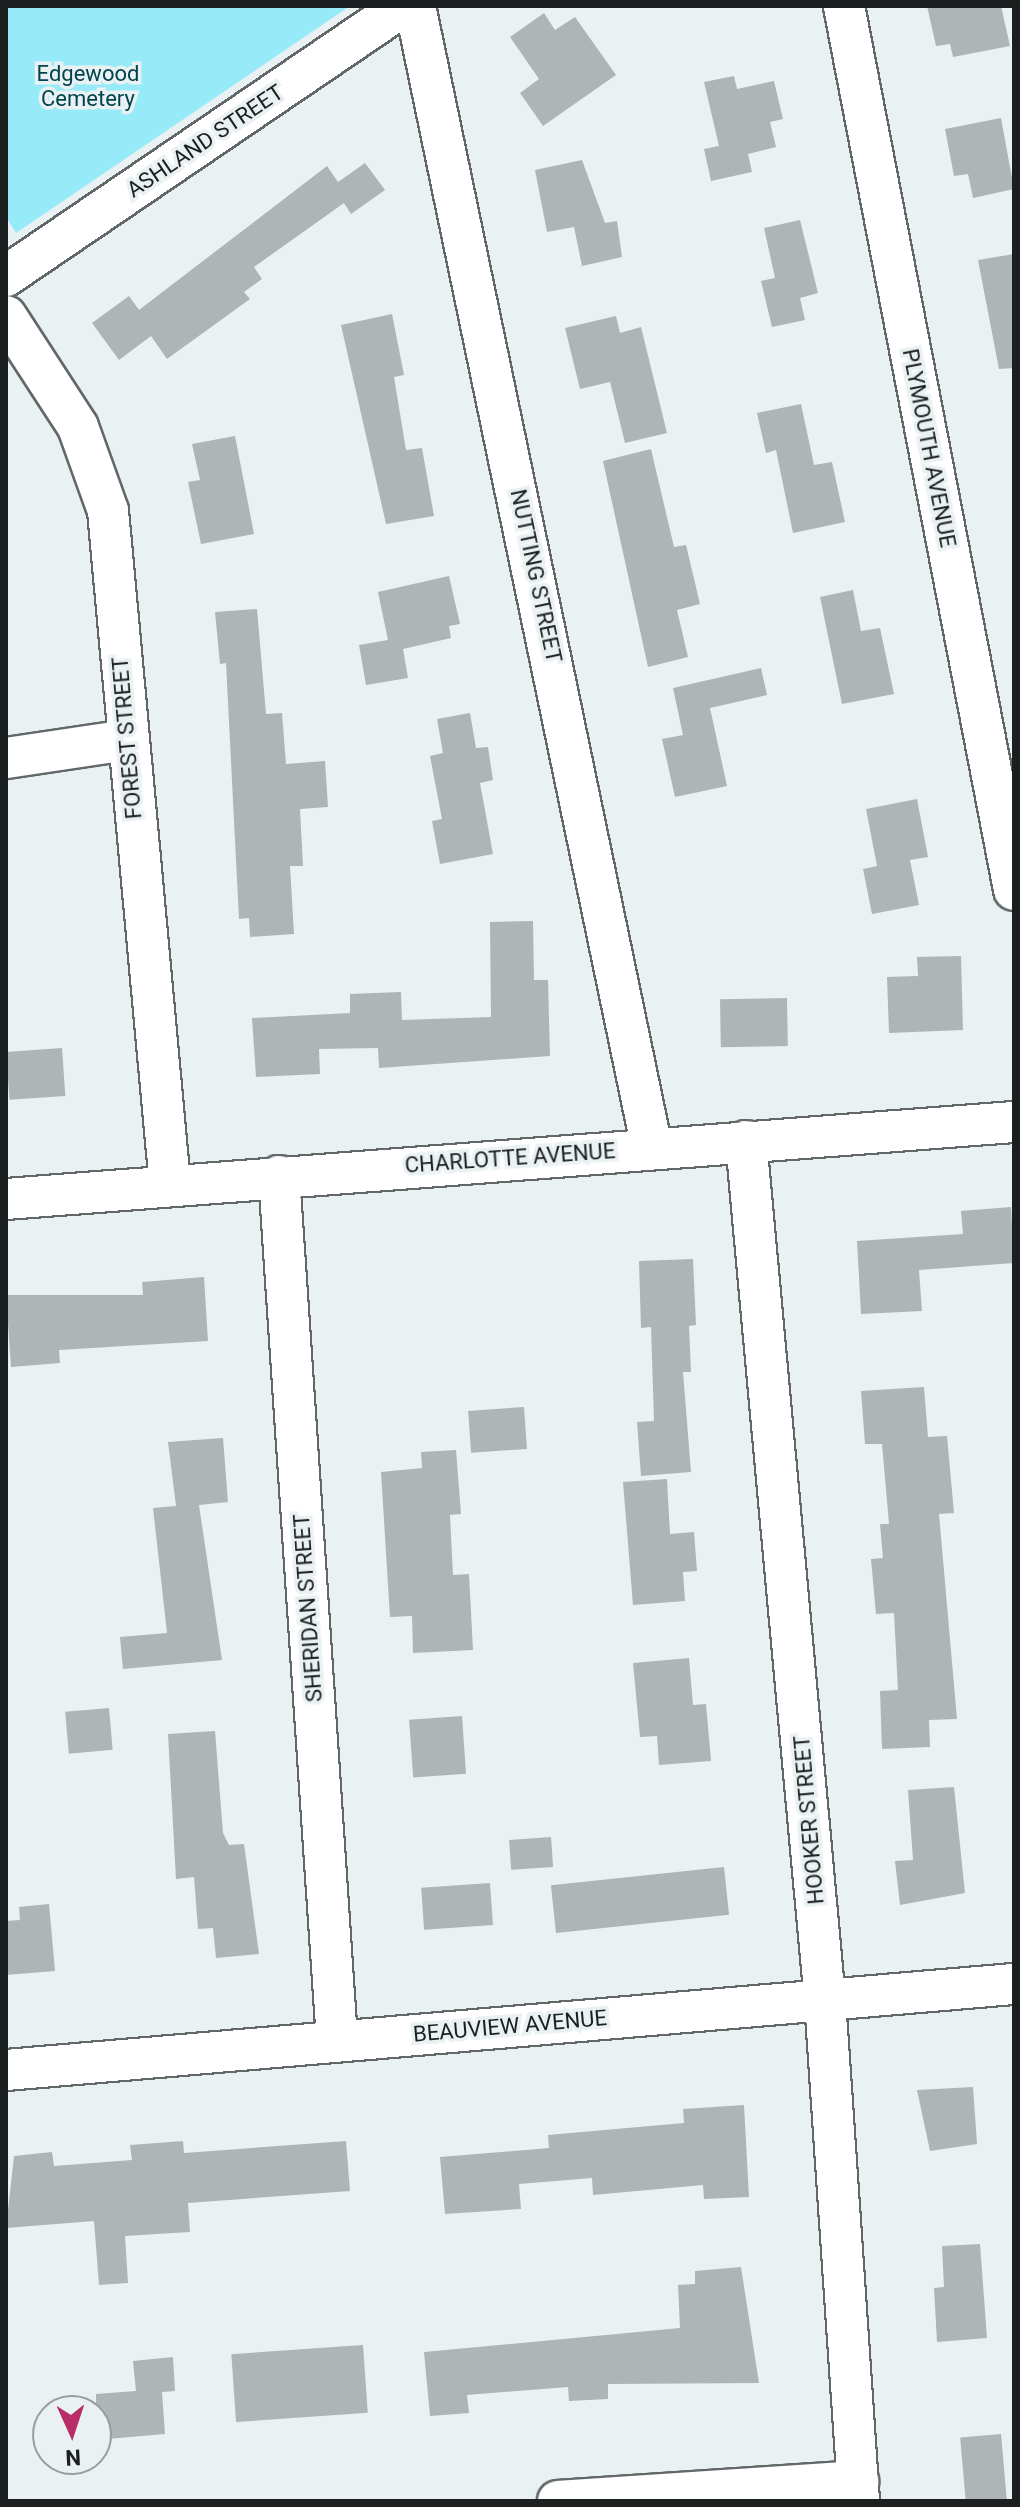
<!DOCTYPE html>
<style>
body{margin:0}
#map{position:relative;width:1020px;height:2507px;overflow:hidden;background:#eaf1f3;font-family:Roboto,sans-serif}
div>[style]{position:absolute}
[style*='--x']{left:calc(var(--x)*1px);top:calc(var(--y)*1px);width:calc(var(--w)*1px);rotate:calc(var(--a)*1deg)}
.green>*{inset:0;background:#97ebf9}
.building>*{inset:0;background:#adb5b6;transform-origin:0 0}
.roads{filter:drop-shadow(2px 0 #626869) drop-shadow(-2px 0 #626869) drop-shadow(0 2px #626869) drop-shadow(0 -2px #626869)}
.street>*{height:40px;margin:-20px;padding:0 20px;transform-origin:20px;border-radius:20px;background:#fff}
span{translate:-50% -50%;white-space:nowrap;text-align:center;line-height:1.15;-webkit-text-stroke:7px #eaf1f3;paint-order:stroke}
.park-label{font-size:22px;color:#00444e}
.street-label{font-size:22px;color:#1c1f20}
.frame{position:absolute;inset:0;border:8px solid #1c1f20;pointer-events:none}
.north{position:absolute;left:32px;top:2395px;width:80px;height:80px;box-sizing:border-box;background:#eaf1f3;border:2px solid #989d9f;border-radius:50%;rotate:177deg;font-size:22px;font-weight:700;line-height:32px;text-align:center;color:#1c1f20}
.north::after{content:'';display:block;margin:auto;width:28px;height:36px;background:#b82d68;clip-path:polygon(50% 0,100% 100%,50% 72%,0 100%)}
</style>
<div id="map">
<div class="green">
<div style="clip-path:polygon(6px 6px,350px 6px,16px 233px,6px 217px)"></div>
</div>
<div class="building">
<div style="clip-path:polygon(927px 6px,1001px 6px,1010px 46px,953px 57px,950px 44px,936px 46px)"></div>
<div style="clip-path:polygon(544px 13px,555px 30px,575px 17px,616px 75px,543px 126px,520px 93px,539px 79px,510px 37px)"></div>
<div style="clip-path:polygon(734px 76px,737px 89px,774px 81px,783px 119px,770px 122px,776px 147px,748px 154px,752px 172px,711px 181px,704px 149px,719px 146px,704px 82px)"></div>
<div style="clip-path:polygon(1001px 118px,1014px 189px,973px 198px,968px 174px,954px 176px,945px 129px)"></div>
<div style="clip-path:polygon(582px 160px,605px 223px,617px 221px,622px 257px,582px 266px,574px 227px,547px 232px,535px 170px)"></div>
<div style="clip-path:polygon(365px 163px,385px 190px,351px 214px,344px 203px,254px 267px,262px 279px,244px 292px,250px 299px,167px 359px,151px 336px,119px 360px,92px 323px,129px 296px,139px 310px,327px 166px,338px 182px)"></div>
<div style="clip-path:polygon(800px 220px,818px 293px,800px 298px,805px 320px,772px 327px,761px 281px,775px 278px,764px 228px)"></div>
<div style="clip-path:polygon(1014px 254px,1014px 368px,999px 369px,978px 260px)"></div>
<div style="clip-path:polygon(392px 314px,404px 375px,394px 377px,406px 450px,422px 448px,434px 516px,386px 524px,341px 325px)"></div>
<div style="clip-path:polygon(616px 316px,620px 333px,641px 327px,667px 433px,625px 443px,610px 382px,580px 389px,565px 328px)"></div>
<div style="clip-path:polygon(801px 404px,814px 465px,832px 462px,845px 522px,793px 533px,776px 450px,766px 453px,757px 413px)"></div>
<div style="clip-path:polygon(235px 436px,254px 534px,201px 544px,188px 482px,200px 480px,192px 444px)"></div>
<div style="clip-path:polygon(651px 449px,674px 547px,686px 545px,700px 604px,677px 610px,688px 657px,648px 667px,603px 461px)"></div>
<div style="clip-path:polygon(449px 576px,460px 624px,449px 626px,451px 638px,403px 649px,408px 678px,366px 685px,359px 645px,388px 640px,378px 592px)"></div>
<div style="clip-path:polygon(853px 590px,861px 631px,880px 628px,894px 694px,842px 704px,820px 597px)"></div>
<div style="clip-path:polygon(257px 609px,266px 714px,282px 713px,286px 764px,325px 761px,328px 807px,300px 809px,303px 866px,290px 866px,294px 934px,250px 937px,249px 918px,239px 919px,226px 663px,220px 664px,215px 612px)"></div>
<div style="clip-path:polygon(761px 668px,767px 695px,710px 708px,727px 786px,675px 797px,662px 739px,683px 735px,673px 688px)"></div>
<div style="clip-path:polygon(470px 713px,476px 748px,488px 747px,493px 780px,480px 783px,493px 854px,440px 864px,432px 821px,442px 819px,430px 756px,443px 753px,437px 719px)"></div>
<div style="clip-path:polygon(917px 799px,928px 857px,910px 860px,919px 905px,872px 914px,863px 869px,877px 866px,866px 809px)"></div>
<div style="clip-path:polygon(533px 921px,534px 980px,548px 980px,550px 1056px,379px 1068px,378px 1048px,319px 1049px,320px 1074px,256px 1077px,252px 1018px,350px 1013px,350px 994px,401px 992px,402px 1020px,491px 1017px,490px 922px)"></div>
<div style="clip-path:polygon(961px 956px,963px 1030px,889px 1033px,887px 977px,918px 976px,917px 957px)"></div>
<div style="left:787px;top:998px;width:48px;height:67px;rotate:89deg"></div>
<div style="left:62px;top:1048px;width:48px;height:56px;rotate:86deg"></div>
<div style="clip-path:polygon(1011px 1207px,1014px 1263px,919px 1270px,922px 1311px,861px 1314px,857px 1241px,963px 1234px,961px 1211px)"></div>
<div style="clip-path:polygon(693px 1259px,696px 1325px,689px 1326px,691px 1372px,683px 1372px,691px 1472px,641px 1476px,637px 1422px,654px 1421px,651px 1327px,641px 1328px,639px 1261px)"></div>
<div style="clip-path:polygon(204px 1277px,208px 1341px,59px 1350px,60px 1363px,11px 1367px,6px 1295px,143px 1295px,142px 1282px)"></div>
<div style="clip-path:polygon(924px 1387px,928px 1437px,947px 1436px,954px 1513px,939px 1514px,957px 1719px,929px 1720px,930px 1747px,882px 1749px,880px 1691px,898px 1690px,894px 1613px,876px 1614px,871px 1559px,883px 1558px,880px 1524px,889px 1524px,882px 1444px,865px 1444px,861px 1391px)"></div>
<div style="left:524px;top:1407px;width:42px;height:56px;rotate:86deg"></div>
<div style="clip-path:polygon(223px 1438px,228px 1502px,199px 1505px,222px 1660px,123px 1669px,120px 1637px,167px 1633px,153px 1508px,176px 1506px,168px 1442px)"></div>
<div style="clip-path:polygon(456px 1450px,461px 1514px,450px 1515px,453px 1575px,469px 1574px,473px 1650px,413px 1653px,412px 1616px,390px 1617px,381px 1472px,422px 1468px,421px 1452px)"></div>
<div style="clip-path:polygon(667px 1479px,670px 1534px,694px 1532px,697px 1571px,683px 1572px,685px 1601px,633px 1605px,623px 1482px)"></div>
<div style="clip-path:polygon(689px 1658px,693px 1705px,706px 1704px,711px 1761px,659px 1765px,657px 1736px,640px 1737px,633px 1663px)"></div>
<div style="left:109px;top:1708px;width:42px;height:44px;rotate:85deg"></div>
<div style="left:462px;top:1716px;width:58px;height:53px;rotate:86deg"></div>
<div style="clip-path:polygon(215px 1731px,223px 1833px,229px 1845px,244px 1844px,259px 1954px,216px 1958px,213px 1928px,198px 1929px,194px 1877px,176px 1879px,168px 1734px)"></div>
<div style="clip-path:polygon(954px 1787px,965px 1893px,900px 1905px,895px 1861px,913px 1860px,908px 1790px)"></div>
<div style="left:551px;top:1837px;width:30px;height:42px;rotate:86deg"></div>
<div style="left:724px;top:1867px;width:48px;height:174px;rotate:84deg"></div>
<div style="left:490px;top:1883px;width:42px;height:69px;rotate:86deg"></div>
<div style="clip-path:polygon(49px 1904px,55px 1971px,6px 1975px,6px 1921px,20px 1920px,19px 1907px)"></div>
<div style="clip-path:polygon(973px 2087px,977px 2144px,930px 2151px,917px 2090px)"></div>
<div style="clip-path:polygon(744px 2105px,749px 2197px,704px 2199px,703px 2185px,593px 2195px,592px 2178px,519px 2184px,521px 2209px,445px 2214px,440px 2157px,549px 2148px,548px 2135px,684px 2123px,683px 2109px)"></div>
<div style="clip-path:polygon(183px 2141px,184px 2153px,346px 2141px,350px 2191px,188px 2203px,190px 2232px,125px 2236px,128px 2283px,99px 2285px,94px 2221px,6px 2228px,14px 2156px,52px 2152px,54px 2166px,132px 2160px,130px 2145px)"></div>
<div style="clip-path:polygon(980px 2244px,987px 2338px,937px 2342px,934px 2288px,944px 2287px,942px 2246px)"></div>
<div style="clip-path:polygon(741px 2267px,759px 2383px,608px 2384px,608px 2399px,569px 2401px,568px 2387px,467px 2395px,469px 2413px,430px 2416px,424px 2352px,680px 2328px,678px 2285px,695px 2284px,695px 2271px)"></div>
<div style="left:363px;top:2345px;width:68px;height:132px;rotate:86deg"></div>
<div style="clip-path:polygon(173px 2357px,175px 2391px,162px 2392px,165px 2434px,96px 2440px,96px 2394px,136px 2391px,133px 2361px)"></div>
<div style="left:1001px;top:2434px;width:67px;height:41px;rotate:85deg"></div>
</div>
<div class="roads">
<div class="street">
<div style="--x:415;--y:6;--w:1166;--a:78.28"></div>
<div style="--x:844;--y:6;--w:900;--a:79.11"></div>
<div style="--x:6;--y:276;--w:481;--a:-34.2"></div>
<div style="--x:6;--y:316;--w:132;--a:57"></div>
<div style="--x:78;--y:427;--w:89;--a:70.3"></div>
<div style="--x:108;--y:511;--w:677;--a:84.74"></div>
<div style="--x:6;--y:758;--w:121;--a:-8.5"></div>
<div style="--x:746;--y:1141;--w:863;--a:84.75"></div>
<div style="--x:825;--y:2000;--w:502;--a:86.12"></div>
<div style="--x:279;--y:1176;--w:867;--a:86.16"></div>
<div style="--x:6;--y:1199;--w:1011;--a:-4.37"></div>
<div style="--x:6;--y:2070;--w:1012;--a:-4.88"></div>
<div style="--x:558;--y:2501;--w:301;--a:-3.8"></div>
</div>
</div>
<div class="park-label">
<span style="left:88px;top:86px">Edgewood<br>Cemetery</span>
</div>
<div class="street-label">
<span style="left:205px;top:141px;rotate:-34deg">ASHLAND STREET</span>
<span style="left:929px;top:448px;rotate:79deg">PLYMOUTH AVENUE</span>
<span style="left:536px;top:576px;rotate:78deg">NUTTING STREET</span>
<span style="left:127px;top:738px;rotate:-95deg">FOREST STREET</span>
<span style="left:510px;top:1158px;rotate:-4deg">CHARLOTTE AVENUE</span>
<span style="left:308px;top:1608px;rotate:-94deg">SHERIDAN STREET</span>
<span style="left:809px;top:1820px;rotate:-95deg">HOOKER STREET</span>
<span style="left:510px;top:2026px;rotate:-5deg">BEAUVIEW AVENUE</span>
</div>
<div class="frame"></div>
<div class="north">N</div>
</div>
